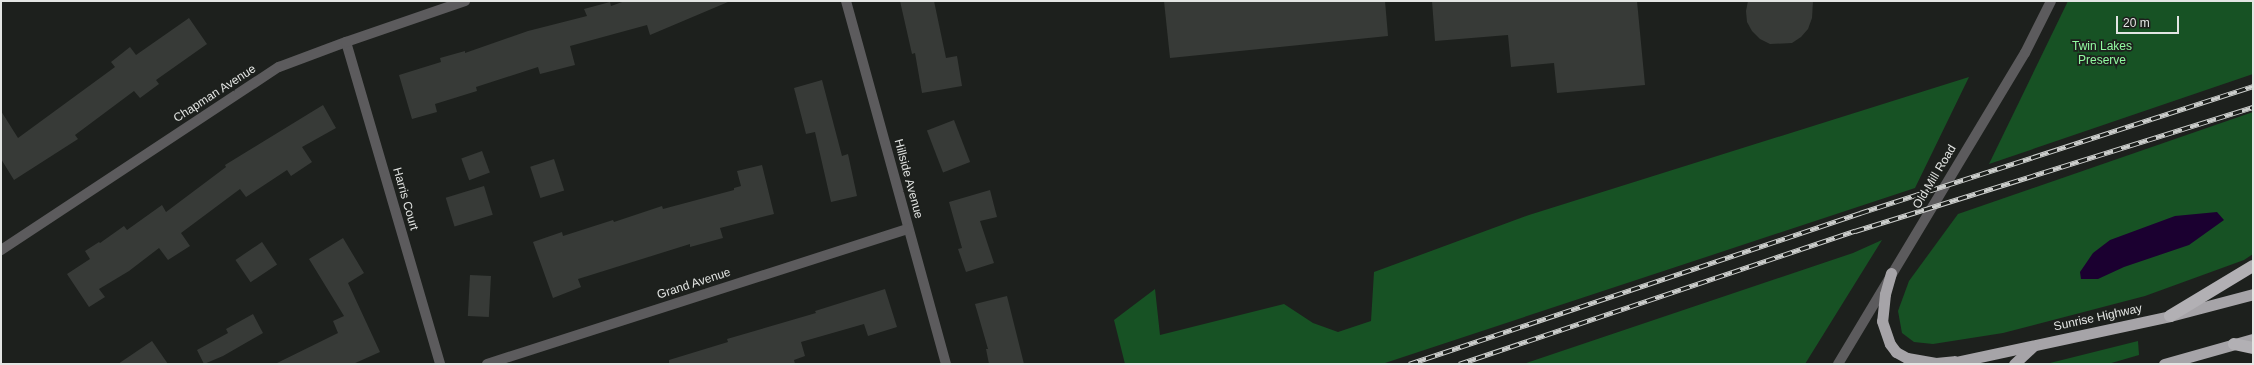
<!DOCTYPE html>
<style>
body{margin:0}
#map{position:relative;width:2254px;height:365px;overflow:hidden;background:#1d201d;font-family:Helvetica,sans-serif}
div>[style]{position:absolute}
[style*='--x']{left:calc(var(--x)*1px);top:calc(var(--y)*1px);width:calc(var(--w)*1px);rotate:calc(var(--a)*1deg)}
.green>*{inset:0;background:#175224}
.water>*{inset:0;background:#1b0030}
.building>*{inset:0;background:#373a37;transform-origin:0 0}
.minor>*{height:10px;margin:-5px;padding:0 5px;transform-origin:5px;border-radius:5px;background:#5c5b5d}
.tertiary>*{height:10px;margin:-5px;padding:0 5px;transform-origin:5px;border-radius:5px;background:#5c5b5d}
.trunk>*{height:11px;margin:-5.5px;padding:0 5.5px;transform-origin:5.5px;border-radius:5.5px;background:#a6a4a8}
.motorway>*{height:12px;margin:-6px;padding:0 6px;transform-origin:6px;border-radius:6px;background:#b2b0b4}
.rail>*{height:4.5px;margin-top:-2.25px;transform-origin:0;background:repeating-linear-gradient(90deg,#1d201d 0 9px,#cccecc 0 18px);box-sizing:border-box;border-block:1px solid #cccecc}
span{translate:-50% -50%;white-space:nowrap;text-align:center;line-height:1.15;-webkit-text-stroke:3.5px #1d201d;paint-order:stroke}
.park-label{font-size:12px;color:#91f9a0}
.street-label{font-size:12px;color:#e3e5e3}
.frame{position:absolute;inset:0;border:2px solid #e3e5e3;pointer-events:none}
.scale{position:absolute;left:2116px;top:16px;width:63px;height:18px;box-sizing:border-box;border:2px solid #e3e5e3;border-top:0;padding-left:5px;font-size:12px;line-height:14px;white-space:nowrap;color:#e3e5e3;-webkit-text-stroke:3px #1d201d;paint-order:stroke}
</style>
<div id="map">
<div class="green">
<div style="clip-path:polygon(2068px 1px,2253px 1px,2253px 74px,1989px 164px)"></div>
<div style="clip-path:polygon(1969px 77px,1915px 188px,1382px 364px,1125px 364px,1114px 320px,1155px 289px,1160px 335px,1284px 304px,1313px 323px,1338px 332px,1371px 321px,1374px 272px,1529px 215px)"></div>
<div style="clip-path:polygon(2253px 112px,2253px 254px,2244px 260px,2145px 296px,2003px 333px,1933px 344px,1914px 342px,1902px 333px,1898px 311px,1909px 281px,1958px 214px)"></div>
<div style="clip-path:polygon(1882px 240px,1805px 364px,1523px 364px,1853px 253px)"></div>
<div style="clip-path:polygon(2138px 341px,2139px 355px,2108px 364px,2046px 364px)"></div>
</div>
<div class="water">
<div style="clip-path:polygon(2217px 212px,2224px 220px,2189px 245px,2124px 267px,2098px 279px,2081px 279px,2080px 272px,2093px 253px,2110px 240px,2175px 216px)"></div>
</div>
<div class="building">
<div style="clip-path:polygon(625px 1px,728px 2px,650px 35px,647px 25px,570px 46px,575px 65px,540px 74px,538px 67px,476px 87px,477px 91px,435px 104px,437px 112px,412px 119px,399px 75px,441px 62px,440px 58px,465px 51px,465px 53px,528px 31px,587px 16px,584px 9px,610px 2px,611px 6px)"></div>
<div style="clip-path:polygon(900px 1px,934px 1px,946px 58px,957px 56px,962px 86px,922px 93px,915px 53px,912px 54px)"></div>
<div style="clip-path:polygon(1164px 1px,1385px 1px,1388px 36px,1170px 58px)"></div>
<div style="clip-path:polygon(1432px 1px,1637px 1px,1645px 85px,1557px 93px,1554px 63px,1511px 67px,1508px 35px,1435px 41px)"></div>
<div style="clip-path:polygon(1748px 1px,1813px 1px,1812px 18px,1808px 29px,1801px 37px,1792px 43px,1770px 44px,1760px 39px,1752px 31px,1747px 22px,1746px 11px)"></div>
<div style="clip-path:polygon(189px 18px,207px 44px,156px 80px,159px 84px,140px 98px,134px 91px,75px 135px,78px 139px,14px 180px,1px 159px,1px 111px,18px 138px,115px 67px,111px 62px,130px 47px,136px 55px)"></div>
<div style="clip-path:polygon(822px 80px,842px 156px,848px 154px,857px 196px,831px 202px,815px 132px,806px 134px,794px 88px)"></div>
<div style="clip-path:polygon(323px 105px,336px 128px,302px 147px,312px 162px,291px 176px,287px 170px,246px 197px,240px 189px,181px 233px,190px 246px,168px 260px,159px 248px,129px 271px,99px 289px,105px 297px,89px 307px,67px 274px,90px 259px,85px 251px,99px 242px,100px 243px,124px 226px,127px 230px,162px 205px,166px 212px,226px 167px,225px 165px)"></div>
<div style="left:954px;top:120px;width:45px;height:29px;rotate:69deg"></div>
<div style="left:482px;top:151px;width:23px;height:22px;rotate:70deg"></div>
<div style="left:554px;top:159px;width:33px;height:25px;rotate:72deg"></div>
<div style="clip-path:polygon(762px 165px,774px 214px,720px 228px,723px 238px,690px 247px,690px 244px,578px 279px,581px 287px,553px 298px,533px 242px,562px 232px,563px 236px,613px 220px,614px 222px,662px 206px,663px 209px,734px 190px,734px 188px,741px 186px,737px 171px)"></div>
<div style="left:484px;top:186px;width:30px;height:40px;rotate:73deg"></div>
<div style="clip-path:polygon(990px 190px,997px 217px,980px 221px,994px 263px,966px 272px,958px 249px,962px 248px,949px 202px)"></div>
<div style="clip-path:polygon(343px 238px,364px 273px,348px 283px,380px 352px,353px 364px,275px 364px,338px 333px,333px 321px,344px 316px,309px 259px)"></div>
<div style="left:262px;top:242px;width:27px;height:32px;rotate:56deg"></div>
<div style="left:470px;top:275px;width:21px;height:41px;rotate:3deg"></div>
<div style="clip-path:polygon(885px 289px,897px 327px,868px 336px,864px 324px,801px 342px,805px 356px,794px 360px,795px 364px,669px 364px,669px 360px,728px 342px,727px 339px,816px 313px,815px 311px)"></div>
<div style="clip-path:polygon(1007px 296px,1024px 364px,989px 364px,986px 349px,988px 349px,975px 304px)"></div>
<div style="clip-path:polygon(253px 314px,263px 333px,223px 356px,204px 364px,197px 350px,228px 333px,226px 329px)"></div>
<div style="clip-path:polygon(152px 341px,168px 364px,118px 364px)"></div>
</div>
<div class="minor">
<div style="--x:846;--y:1;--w:377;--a:74.6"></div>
<div style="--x:346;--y:42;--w:335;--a:73.7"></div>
<div style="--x:1;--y:250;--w:333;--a:-33.4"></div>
<div style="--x:279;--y:67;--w:72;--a:-20.5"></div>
<div style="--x:346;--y:42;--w:126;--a:-19"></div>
</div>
<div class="tertiary">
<div style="--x:487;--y:364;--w:442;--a:-17.8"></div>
<div style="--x:1838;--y:364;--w:363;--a:-59"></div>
<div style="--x:2025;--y:53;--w:58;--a:-63.4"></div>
</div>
<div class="trunk">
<div style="--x:1891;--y:273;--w:22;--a:106"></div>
<div style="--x:1885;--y:294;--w:27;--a:96"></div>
<div style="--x:1882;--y:321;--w:24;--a:71"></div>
<div style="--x:1890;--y:344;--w:10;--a:53"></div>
<div style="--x:1896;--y:352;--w:13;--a:29"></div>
<div style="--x:1907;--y:358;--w:29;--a:10"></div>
<div style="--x:1936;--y:363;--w:18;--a:-6"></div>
<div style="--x:1947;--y:364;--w:228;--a:-12.1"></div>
<div style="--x:2170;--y:316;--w:86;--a:-14.8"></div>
<div style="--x:2014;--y:364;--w:26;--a:-43"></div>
<div style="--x:2164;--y:364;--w:92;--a:-15.7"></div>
</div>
<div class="motorway">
<div style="--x:2170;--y:316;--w:97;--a:-31.1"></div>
<div style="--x:2234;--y:344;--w:19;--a:12"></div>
</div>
<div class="rail">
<div style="--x:1409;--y:364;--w:476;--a:-18.5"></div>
<div style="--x:1860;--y:213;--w:413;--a:-17.9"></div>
<div style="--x:1459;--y:364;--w:418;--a:-18.6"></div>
<div style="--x:1855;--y:231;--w:417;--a:-17.3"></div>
</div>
<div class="park-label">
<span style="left:2102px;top:54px">Twin Lakes<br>Preserve</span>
</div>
<div class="street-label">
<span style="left:215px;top:94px;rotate:-33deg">Chapman Avenue</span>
<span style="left:1935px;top:177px;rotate:-59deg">Old Mill Road</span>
<span style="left:908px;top:179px;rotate:75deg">Hillside Avenue</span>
<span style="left:405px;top:199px;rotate:74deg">Harris Court</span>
<span style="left:694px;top:284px;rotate:-18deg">Grand Avenue</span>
<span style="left:2098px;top:318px;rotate:-12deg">Sunrise Highway</span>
</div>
<div class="frame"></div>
<div class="scale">20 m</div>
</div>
